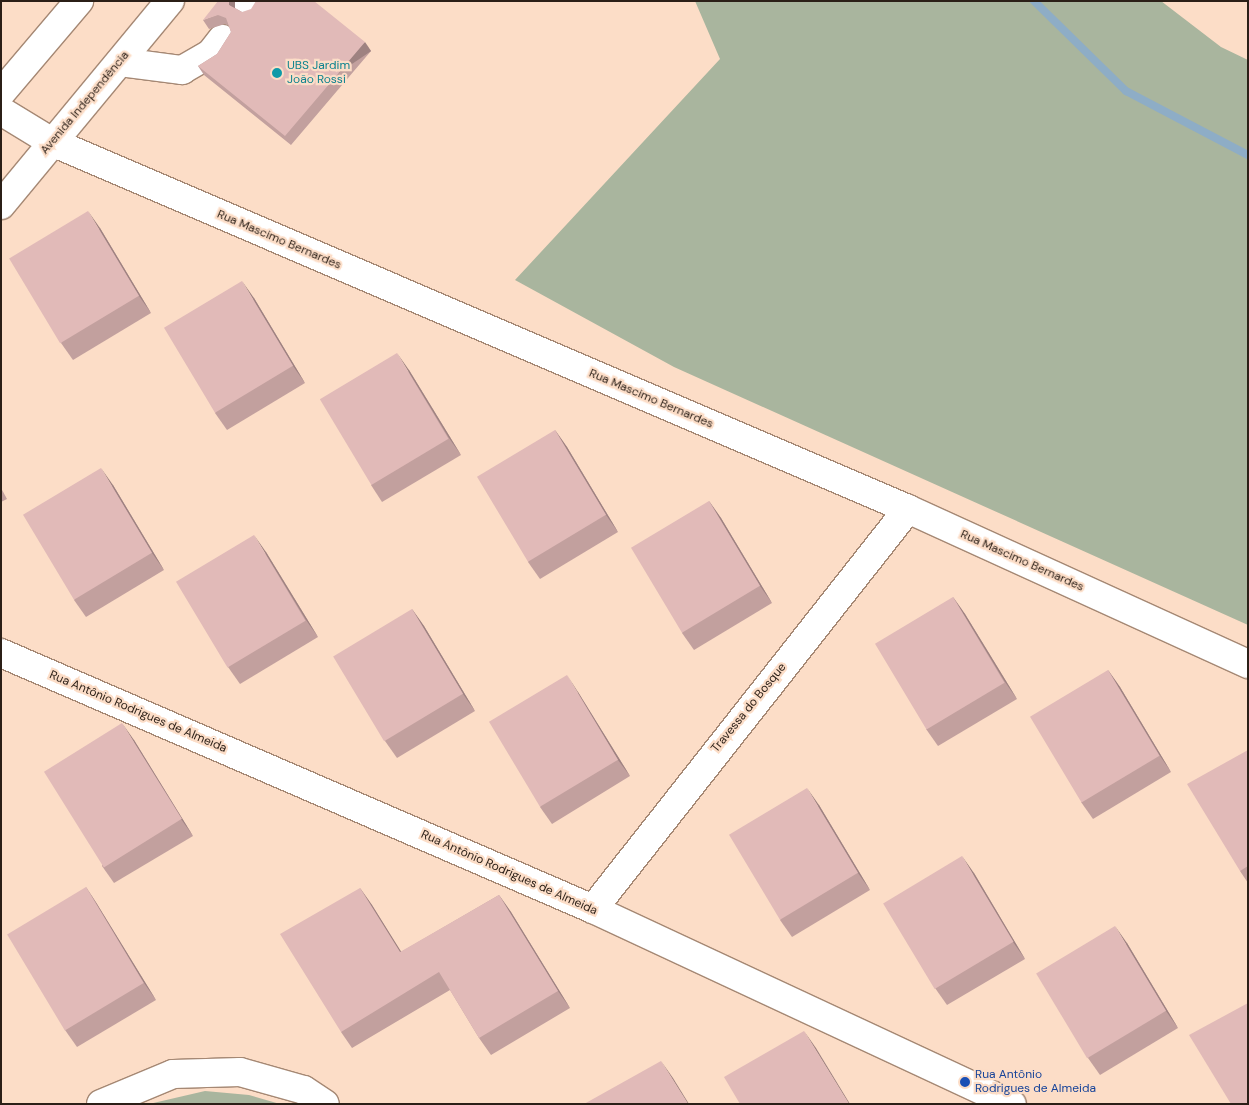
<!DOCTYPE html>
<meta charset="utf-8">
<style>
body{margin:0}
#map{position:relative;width:1249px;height:1105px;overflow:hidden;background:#fcddc7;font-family:"DM Sans",sans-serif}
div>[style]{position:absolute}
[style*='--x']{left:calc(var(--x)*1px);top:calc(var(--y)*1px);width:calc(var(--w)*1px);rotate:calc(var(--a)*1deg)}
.green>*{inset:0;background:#a9b59e}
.stream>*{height:8px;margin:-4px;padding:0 4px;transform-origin:4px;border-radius:4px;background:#8eadc6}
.roads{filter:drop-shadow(1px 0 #a58874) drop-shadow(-1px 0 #a58874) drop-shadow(0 1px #a58874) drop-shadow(0 -1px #a58874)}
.minor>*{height:28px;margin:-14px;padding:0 14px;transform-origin:14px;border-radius:14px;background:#fff}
.major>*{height:28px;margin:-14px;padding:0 14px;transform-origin:14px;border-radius:14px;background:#fff}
.wall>*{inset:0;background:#c2a09e}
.shaded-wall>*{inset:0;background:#9e8281;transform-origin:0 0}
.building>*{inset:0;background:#e1bab8;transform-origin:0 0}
.dots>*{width:14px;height:14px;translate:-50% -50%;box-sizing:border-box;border:2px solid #fcddc7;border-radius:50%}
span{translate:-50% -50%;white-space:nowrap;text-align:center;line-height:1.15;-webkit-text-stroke:4.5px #fcddc7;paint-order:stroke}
.culture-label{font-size:12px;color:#0d838f}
.left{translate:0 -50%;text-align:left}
.street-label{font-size:12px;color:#2b1f17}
.transit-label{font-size:12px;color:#164399}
.frame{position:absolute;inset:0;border:2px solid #2b1f17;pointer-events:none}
</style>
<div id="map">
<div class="green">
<div style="clip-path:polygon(695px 1px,1161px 1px,1221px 47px,1248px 60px,1248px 625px,674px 367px,515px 280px,720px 59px)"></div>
<div style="clip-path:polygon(205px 1091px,249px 1095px,280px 1104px,149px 1104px)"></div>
</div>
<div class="stream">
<div style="--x:1034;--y:1;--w:129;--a:44.4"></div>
<div style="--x:1126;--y:91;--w:138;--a:27.7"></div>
</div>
<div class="roads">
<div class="minor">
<div style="--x:248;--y:5;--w:4;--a:-63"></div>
<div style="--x:120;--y:62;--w:63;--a:7.4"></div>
<div style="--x:182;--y:70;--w:34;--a:-30"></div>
<div style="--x:211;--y:53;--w:18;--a:-52"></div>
<div style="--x:1;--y:111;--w:60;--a:31.3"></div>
<div style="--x:52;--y:142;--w:931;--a:23.21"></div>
<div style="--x:908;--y:509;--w:374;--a:24.5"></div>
<div style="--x:1;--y:653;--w:645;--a:23.39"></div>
<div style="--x:593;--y:909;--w:462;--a:25"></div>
<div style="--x:593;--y:909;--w:509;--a:-51.78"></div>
<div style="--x:101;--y:1104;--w:78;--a:-22.6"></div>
<div style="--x:173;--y:1074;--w:67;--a:-1.7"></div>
<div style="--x:240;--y:1072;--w:66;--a:15.7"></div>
<div style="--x:304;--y:1090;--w:25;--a:34"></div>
</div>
<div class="major">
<div style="--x:1;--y:93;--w:121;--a:-49.7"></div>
<div style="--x:1;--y:205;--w:265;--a:-50.4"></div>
</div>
</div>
<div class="wall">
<div style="clip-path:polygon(235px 8px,242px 12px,371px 51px,291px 145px,204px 75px,198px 66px,217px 54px,231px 32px,229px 26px,225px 24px,209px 29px,203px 20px)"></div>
<div style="clip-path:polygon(100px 228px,151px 313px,73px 360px,61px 343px)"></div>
<div style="clip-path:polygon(254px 298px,305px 383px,227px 430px,215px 413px)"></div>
<div style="clip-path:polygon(409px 370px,461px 455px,382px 502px,371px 485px)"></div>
<div style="clip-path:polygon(555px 430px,567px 447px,618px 532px,540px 579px,528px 562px)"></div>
<div style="clip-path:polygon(113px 485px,164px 570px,86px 617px,74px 600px)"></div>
<div style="clip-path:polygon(1px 488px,7px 499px,1px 502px)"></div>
<div style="clip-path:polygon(709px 501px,721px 518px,772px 603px,694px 650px,682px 633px)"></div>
<div style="clip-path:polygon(266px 552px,318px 637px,240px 684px,228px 667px)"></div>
<div style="clip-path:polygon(953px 597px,965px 614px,1017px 699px,938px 746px,926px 729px)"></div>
<div style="clip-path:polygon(412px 609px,424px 626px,475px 711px,397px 758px,385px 741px)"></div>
<div style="clip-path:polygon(1108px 670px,1120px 687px,1171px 772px,1093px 819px,1081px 802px)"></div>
<div style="clip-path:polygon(578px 692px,630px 776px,552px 824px,540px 807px)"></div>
<div style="clip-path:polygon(134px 740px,193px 836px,114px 883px,102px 866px)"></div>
<div style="clip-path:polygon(1248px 750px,1248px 883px,1240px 871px)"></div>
<div style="clip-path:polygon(819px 805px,870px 890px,792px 937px,780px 920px)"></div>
<div style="clip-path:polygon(974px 873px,1025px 959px,947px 1005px,935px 988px)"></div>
<div style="clip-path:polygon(86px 887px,97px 904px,156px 1000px,77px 1047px,65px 1030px)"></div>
<div style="clip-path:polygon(360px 888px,372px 905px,401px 952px,499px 895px,511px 912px,570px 1008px,491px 1055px,479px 1038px,450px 990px,352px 1048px,341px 1032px)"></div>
<div style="clip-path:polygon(1127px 943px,1178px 1028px,1100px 1075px,1088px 1058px)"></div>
</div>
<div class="shaded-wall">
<div style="clip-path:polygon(229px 1px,235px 1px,235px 14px,229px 5px)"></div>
<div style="left:365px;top:42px;width:11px;height:123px;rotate:56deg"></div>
<div style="clip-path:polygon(88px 211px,100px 228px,151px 313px,139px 296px)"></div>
<div style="clip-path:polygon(242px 281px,254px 298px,305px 383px,293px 366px)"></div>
<div style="clip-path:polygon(397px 353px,409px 370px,461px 455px,449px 438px)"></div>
<div style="clip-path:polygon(555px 430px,567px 447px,618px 532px,606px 515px)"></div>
<div style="clip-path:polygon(101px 468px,113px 485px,164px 570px,152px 553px)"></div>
<div style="clip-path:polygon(709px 501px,721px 518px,772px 603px,760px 586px)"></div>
<div style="clip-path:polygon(254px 535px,266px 552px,318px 637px,306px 620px)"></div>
<div style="clip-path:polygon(953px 597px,965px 614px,1017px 699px,1005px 682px)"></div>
<div style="clip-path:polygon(412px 609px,424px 626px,475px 711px,463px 694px)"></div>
<div style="clip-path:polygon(1108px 670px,1120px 687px,1171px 772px,1160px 756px)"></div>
<div style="clip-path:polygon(567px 675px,578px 692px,630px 776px,618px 760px)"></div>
<div style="clip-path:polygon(122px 723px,134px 740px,193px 836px,181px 819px)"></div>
<div style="clip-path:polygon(807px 788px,819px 805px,870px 890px,858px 873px)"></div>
<div style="clip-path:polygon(962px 856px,974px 873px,1025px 959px,1013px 942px)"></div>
<div style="clip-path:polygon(86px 887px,97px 904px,156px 1000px,144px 983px)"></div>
<div style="clip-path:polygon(360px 888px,372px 905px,412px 969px,400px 952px)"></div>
<div style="clip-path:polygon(499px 895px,511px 912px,570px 1008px,558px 991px)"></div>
<div style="clip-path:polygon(1115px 926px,1127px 943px,1178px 1028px,1166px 1011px)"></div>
<div style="clip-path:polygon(804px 1031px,816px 1048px,850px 1104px,849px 1104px)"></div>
<div style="clip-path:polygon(661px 1061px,673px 1078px,689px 1104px,688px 1104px)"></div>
</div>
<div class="building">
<div style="clip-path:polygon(218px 1px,229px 1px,229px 5px,242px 12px,251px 9px,256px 1px,314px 1px,365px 42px,285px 136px,198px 66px,217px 54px,231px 32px,226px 18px,218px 15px,203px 20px)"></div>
<div style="left:88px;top:211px;width:99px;height:92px;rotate:59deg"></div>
<div style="left:242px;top:281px;width:99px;height:91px;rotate:59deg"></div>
<div style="left:397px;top:353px;width:100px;height:90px;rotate:59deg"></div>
<div style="left:555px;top:430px;width:99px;height:91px;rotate:59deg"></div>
<div style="left:101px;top:468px;width:99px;height:91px;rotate:59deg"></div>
<div style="left:709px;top:501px;width:99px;height:91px;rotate:59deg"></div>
<div style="left:254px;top:535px;width:100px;height:91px;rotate:59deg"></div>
<div style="left:953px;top:597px;width:100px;height:91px;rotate:59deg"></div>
<div style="left:412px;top:609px;width:99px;height:92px;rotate:59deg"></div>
<div style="left:1108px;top:670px;width:100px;height:91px;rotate:59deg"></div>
<div style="left:567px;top:675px;width:99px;height:91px;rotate:59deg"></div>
<div style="left:122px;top:723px;width:113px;height:92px;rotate:58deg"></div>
<div style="clip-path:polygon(1248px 750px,1248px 866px,1240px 871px,1187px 784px)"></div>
<div style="left:807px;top:788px;width:99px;height:91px;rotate:59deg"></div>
<div style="left:962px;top:856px;width:100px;height:92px;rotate:59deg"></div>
<div style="left:86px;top:887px;width:112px;height:92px;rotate:59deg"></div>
<div style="clip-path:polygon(360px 888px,400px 952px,499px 895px,558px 991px,479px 1038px,439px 972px,341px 1032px,280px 934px)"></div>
<div style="left:1115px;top:926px;width:99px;height:92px;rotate:59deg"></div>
<div style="clip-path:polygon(1248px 1003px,1248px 1104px,1231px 1104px,1189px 1035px)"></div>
<div style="clip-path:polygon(804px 1031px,849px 1104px,740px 1104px,724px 1077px)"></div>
<div style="clip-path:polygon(661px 1061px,688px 1104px,584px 1104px)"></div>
</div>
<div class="dots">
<div style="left:277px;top:73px;background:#0f9aa8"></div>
<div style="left:965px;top:1082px;background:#1a4fb4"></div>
</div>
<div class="culture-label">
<span class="left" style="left:287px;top:73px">UBS Jardim<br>João Rossi</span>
</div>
<div class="street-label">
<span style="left:85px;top:103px;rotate:-50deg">Avenida Independência</span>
<span style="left:279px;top:240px;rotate:23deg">Rua Mascimo Bernardes</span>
<span style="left:651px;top:399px;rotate:23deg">Rua Mascimo Bernardes</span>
<span style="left:1022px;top:561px;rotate:24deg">Rua Mascimo Bernardes</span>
<span style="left:749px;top:708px;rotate:-51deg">Travessa do Bosque</span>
<span style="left:138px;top:712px;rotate:23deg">Rua Antônio Rodrigues de Almeida</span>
<span style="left:509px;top:873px;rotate:24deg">Rua Antônio Rodrigues de Almeida</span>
</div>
<div class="transit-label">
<span class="left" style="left:975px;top:1082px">Rua Antônio<br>Rodrigues de Almeida</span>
</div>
<div class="frame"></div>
</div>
